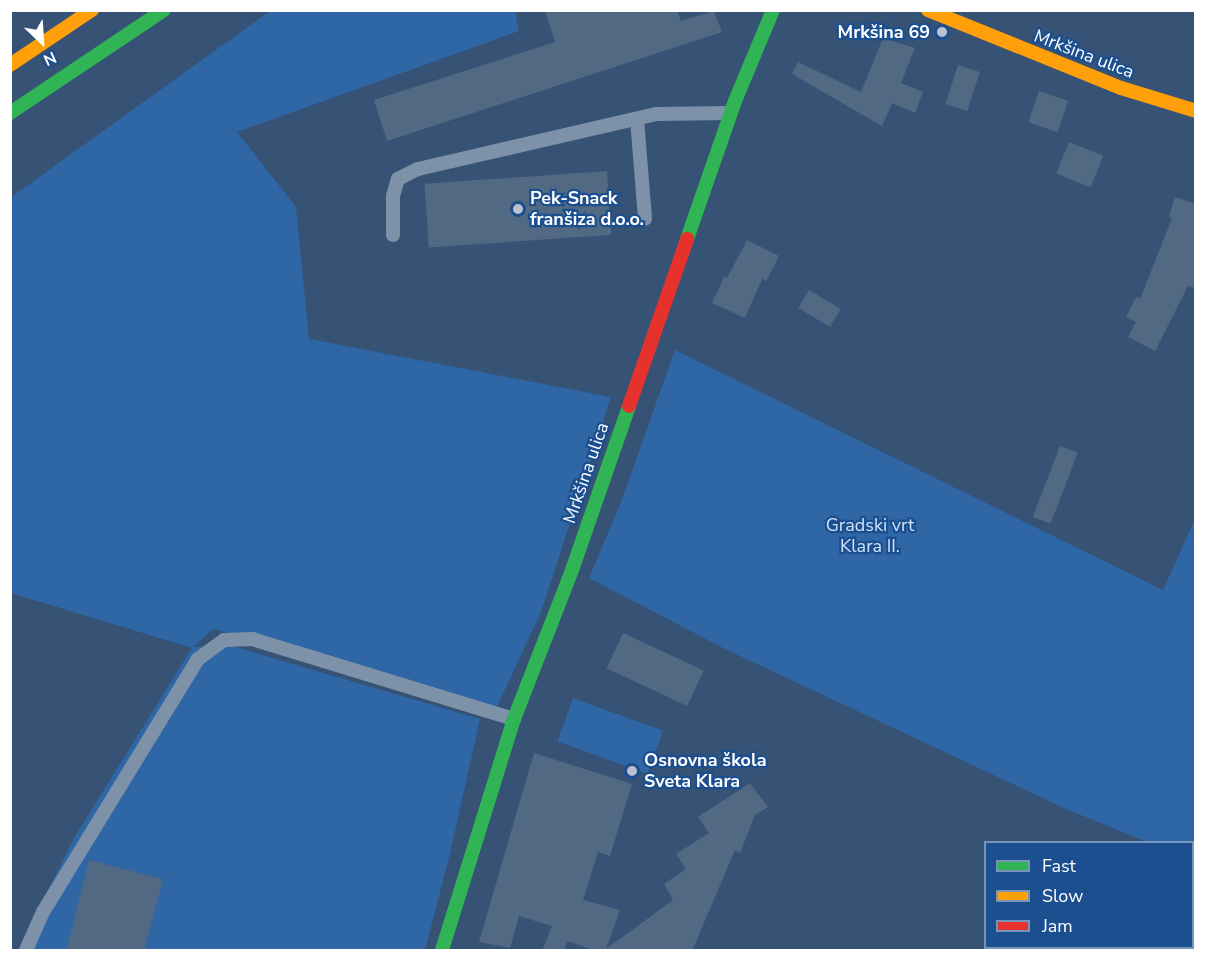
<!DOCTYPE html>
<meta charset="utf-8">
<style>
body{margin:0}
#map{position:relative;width:1206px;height:961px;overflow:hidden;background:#365274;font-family:"Nunito Sans",sans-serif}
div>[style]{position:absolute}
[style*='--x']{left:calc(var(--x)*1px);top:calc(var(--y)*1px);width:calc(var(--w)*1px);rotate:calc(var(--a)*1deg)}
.green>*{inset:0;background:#2f66a5;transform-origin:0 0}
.building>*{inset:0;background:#526984;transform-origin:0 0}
.lane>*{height:14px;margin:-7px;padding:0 7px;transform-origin:7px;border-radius:7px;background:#7d92a8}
.fast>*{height:14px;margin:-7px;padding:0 7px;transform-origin:7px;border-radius:7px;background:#30b455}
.slow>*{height:14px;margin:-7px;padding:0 7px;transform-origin:7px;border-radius:7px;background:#ff9f0a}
.jam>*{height:14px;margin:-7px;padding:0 7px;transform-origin:7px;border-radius:7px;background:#e5322d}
.dots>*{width:16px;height:16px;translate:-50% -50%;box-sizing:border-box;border:3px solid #1b4f8f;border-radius:50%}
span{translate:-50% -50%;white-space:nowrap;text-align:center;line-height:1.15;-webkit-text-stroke:4.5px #1b4f8f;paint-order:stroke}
.poi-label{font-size:18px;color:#fff;font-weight:700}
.right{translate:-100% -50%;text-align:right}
.left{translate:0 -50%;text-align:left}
.street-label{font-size:18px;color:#fff}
.park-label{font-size:18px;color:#cfe3fa}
.frame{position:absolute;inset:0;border:12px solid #fff;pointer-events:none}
.legend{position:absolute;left:984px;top:841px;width:210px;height:108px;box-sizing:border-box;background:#1b4f8f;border:2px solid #7695bc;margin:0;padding:8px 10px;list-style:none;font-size:18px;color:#fff}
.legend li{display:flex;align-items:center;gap:12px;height:30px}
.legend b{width:30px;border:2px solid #7695bc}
.north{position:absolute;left:12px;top:12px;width:60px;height:60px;-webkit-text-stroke:4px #1b4f8f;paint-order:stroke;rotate:155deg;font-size:16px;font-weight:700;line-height:24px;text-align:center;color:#fff}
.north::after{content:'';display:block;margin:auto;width:21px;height:27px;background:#fff;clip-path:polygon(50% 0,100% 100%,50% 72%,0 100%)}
</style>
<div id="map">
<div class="green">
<div style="clip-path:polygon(270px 11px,515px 11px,519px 31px,237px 132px,296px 207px,309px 339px,611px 397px,541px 612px,497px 707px,213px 629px,193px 647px,232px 646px,480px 719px,450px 854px,425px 950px,18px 950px,74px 838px,192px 648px,11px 593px,10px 198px)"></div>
<div style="clip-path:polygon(675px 350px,1163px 590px,1195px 519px,1195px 863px,1193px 861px,1192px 842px,1147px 842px,1064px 808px,725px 649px,589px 578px,621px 502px)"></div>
<div style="left:573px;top:698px;width:96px;height:46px;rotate:20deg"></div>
</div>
<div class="building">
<div style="clip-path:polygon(545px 10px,677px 10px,681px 21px,714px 11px,722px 32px,387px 141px,374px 100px,555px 42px)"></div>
<div style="clip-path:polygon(883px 38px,915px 48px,901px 83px,923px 92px,915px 113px,892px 103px,882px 126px,792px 74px,798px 62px,861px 92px)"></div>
<div style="left:958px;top:65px;width:23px;height:41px;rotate:18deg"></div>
<div style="left:1039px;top:91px;width:31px;height:33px;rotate:19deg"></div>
<div style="left:1069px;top:142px;width:37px;height:34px;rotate:22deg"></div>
<div style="left:607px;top:171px;width:64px;height:183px;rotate:86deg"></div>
<div style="clip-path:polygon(1175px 197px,1196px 204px,1196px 288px,1188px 286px,1155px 351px,1128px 337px,1136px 322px,1126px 317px,1136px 297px,1140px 299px,1172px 218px,1169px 216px)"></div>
<div style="clip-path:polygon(747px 240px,779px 256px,766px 281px,762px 279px,745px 318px,712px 303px,724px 277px,727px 278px)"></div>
<div style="left:809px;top:290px;width:37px;height:21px;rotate:31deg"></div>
<div style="left:1060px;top:446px;width:19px;height:76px;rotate:21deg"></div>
<div style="left:623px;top:633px;width:89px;height:39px;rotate:25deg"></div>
<div style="clip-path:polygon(534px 753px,632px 784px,610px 856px,598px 852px,583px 900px,620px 910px,606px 949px,673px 900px,664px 884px,686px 869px,676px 854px,709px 833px,698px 817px,750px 783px,768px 807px,755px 815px,740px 853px,735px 850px,692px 951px,596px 951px,567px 941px,564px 951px,542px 951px,552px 926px,519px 916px,510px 948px,479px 942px)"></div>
<div style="clip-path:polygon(89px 860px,163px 879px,144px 951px,66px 951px)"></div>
</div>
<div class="lane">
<div style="--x:637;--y:119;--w:100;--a:85.4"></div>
<div style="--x:393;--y:235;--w:39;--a:-90"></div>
<div style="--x:393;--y:196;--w:18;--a:-74"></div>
<div style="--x:398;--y:179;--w:22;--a:-27"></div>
<div style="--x:418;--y:169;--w:244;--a:-13"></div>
<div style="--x:656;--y:114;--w:74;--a:-0.8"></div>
<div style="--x:26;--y:950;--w:42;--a:-65.9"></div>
<div style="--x:43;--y:912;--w:297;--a:-58.5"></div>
<div style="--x:198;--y:659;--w:32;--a:-36"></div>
<div style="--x:224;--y:640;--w:28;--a:-2"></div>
<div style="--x:252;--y:639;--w:274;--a:17"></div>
</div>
<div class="fast">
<div style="--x:10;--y:113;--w:185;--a:-33.8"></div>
<div style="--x:687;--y:239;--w:146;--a:-70.8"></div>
<div style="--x:735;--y:101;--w:99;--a:-67.3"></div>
<div style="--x:442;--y:950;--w:242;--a:-72.7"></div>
<div style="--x:514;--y:719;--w:160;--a:-68.7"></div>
<div style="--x:572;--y:570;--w:174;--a:-70.8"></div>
</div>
<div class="slow">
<div style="--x:928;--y:10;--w:208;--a:22"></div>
<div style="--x:1121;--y:88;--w:78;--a:17"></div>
<div style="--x:10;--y:65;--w:99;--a:-33.9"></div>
</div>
<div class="jam">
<div style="--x:629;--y:406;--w:177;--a:-70.8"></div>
</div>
<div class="dots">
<div style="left:942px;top:32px;background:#b9c2ce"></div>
<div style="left:518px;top:209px;background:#b9c2ce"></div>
<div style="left:632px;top:771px;background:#b9c2ce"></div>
</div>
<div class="poi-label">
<span class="right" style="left:930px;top:32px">Mrkšina 69</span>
<span class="left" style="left:530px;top:209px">Pek-Snack<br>franšiza d.o.o.</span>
<span class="left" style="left:644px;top:771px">Osnovna škola<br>Sveta Klara</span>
</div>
<div class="street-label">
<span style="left:1084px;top:54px;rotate:21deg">Mrkšina ulica</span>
<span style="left:586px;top:473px;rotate:-71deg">Mrkšina ulica</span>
</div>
<div class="park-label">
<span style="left:870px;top:536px">Gradski vrt<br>Klara II.</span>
</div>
<div class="frame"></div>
<ul class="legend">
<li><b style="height:8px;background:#30b455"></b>Fast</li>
<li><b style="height:8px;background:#ff9f0a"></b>Slow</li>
<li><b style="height:8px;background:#e5322d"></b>Jam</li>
</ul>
<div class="north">N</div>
</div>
